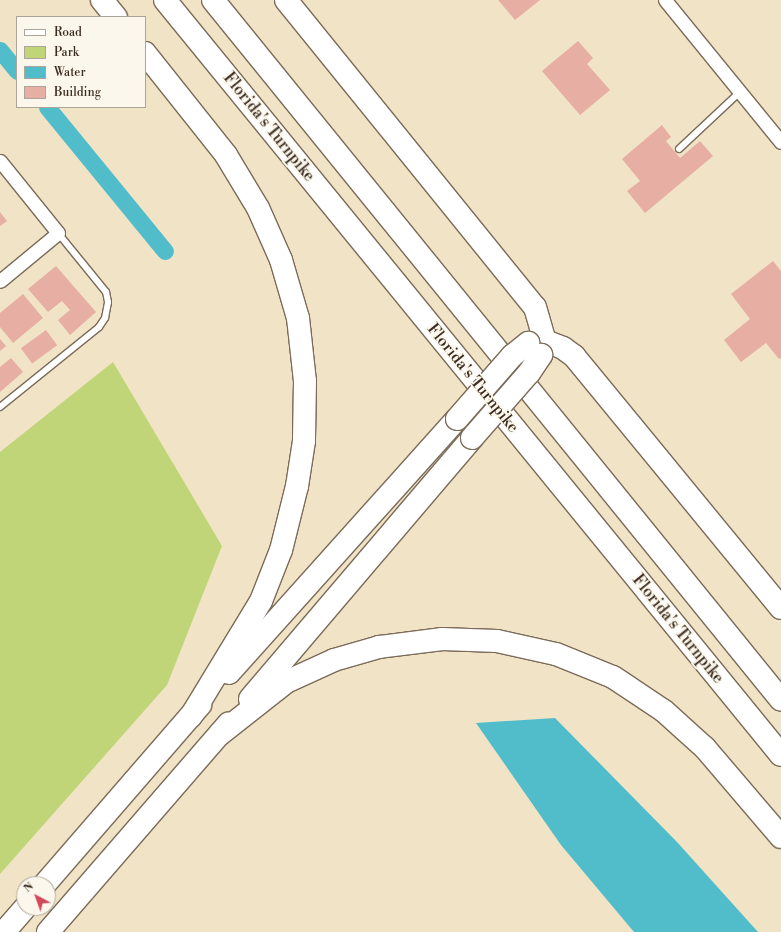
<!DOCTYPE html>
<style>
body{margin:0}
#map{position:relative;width:781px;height:932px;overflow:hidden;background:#f1e3c6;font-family:"Libre Bodoni",serif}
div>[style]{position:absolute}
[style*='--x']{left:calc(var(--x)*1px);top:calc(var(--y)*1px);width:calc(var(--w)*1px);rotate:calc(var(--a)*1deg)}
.green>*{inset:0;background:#c0d578}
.water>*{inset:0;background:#51bdcb}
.canal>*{height:17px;margin:-8.5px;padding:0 8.5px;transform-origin:8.5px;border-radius:8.5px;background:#51bdcb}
.building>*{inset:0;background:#e7aea4;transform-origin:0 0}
.roads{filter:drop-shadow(1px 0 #7b6b59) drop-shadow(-1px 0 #7b6b59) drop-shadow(0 1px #7b6b59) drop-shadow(0 -1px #7b6b59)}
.lane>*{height:6px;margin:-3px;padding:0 3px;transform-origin:3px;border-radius:3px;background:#fff}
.street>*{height:13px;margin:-6.5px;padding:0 6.5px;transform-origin:6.5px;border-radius:6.5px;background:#fff}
.highway>*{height:22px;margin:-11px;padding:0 11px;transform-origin:11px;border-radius:11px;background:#fff}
.bridges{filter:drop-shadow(1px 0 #7b6b59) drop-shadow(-1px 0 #7b6b59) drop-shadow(0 1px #7b6b59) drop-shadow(0 -1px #7b6b59)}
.highway-bridge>*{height:22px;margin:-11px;padding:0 11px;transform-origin:11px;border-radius:11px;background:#fff}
span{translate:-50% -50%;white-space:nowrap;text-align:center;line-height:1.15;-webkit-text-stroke:3.5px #fbf7ec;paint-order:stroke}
.street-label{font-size:16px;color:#3b2a1e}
.legend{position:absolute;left:16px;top:16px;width:130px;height:92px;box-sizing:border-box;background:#fbf7ec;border:1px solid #aea59a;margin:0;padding:5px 7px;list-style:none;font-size:12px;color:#3b2a1e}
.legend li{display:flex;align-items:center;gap:8px;height:20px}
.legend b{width:20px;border:1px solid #aea59a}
.north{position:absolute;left:16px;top:876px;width:40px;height:40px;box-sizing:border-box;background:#fbf7ec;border:1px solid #aea59a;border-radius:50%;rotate:319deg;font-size:11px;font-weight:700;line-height:16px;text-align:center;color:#3b2a1e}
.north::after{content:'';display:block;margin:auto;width:14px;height:18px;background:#d1495b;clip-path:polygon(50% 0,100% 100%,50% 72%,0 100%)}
</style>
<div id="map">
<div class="green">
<div style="clip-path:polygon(113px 362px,222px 546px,167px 685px,0 874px,0 452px)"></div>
</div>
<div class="water">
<div style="clip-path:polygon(555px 718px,677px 842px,758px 932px,634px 932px,561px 845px,476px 723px)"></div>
</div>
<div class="canal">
<div style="--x:0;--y:50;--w:27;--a:51"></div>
<div style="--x:47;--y:107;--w:186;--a:50.7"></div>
</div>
<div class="building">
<div style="clip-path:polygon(498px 0,540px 0,515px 20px)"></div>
<div style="clip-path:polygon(578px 41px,593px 58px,587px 64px,610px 90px,580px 115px,542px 71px)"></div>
<div style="clip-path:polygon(662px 125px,671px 137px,666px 141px,680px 158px,700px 141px,713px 156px,645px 213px,627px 191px,640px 181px,622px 159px)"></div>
<div style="clip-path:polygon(0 212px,7px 221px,0 226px)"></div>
<div style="clip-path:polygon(773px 261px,781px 271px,781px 358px,779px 359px,766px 343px,741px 362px,724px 340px,750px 319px,731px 294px)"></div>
<div style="clip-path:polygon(56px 266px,96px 312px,70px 335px,58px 320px,70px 310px,62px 301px,48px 312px,28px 289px)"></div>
<div style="clip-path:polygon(23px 294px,43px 318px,13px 343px,0 327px,0 313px)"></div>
<div style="left:46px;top:330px;width:19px;height:31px;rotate:54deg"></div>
<div style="clip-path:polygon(0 339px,6px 346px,0 351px)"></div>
<div style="clip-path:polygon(11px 358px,23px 372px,0 392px,0 367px)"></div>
</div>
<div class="roads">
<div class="lane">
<div style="--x:679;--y:149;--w:83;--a:-43.1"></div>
<div style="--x:0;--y:407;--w:127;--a:-38.9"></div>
<div style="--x:99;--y:327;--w:11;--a:-56"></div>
<div style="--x:105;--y:318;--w:16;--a:-79"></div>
<div style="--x:108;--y:302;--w:10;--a:-101"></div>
<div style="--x:106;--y:292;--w:76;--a:-129.1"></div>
</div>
<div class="street">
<div style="--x:665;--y:0;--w:183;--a:50.8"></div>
<div style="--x:0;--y:161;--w:92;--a:51.1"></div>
<div style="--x:58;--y:233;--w:75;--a:140.4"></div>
</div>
<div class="highway">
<div style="--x:102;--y:0;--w:22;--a:51"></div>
<div style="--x:165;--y:0;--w:974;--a:50.79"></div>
<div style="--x:213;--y:0;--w:901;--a:50.94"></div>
<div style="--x:286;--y:0;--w:395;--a:51"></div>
<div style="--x:535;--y:307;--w:35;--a:74"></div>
<div style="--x:545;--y:341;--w:15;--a:106"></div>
<div style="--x:145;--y:53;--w:130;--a:51.5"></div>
<div style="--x:226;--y:155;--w:62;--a:58.9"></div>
<div style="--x:258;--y:208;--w:57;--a:66.1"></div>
<div style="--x:281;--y:260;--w:60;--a:73.7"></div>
<div style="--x:298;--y:318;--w:63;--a:83.7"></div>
<div style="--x:305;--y:381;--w:60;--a:91"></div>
<div style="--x:304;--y:441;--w:46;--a:98.8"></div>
<div style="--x:297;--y:486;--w:66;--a:104"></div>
<div style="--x:281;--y:550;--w:55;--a:111.4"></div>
<div style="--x:261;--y:601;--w:135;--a:121.3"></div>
<div style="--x:531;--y:343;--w:14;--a:-8"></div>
<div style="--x:545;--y:341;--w:19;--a:21"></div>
<div style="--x:563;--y:348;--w:14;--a:36"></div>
<div style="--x:574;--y:356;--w:326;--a:50.6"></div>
<div style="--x:229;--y:673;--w:341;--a:-48.1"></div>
<div style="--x:250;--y:699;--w:343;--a:-49.6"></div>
<div style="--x:220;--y:734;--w:84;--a:-38.2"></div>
<div style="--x:286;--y:682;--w:53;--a:-24.6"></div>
<div style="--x:334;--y:660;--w:47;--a:-16.1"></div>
<div style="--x:379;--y:647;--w:64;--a:-7.2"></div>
<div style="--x:442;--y:639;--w:55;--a:2.1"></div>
<div style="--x:497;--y:641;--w:60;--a:12.4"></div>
<div style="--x:556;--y:654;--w:61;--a:22"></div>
<div style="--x:613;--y:677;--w:61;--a:33.7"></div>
<div style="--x:664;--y:711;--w:55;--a:42.1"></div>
<div style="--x:705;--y:748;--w:117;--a:49.5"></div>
<div style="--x:45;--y:884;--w:237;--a:-49.1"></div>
<div style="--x:4;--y:932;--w:32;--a:-49"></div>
<div style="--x:48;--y:932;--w:276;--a:-49.1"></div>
</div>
</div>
<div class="bridges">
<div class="highway-bridge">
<div style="--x:457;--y:419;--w:84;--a:-48.9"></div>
<div style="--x:512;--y:356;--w:21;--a:-39"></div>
<div style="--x:472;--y:438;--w:86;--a:-48.8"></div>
<div style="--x:529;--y:373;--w:22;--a:-56"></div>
</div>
</div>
<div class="street-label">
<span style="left:269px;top:127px;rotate:51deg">Florida's Turnpike</span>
<span style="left:473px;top:378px;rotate:51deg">Florida's Turnpike</span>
<span style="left:678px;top:629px;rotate:51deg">Florida's Turnpike</span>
</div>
<ul class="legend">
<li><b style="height:5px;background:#fff"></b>Road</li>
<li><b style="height:11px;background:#c0d578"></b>Park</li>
<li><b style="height:11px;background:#51bdcb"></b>Water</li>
<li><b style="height:11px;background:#e7aea4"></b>Building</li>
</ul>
<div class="north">N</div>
</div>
